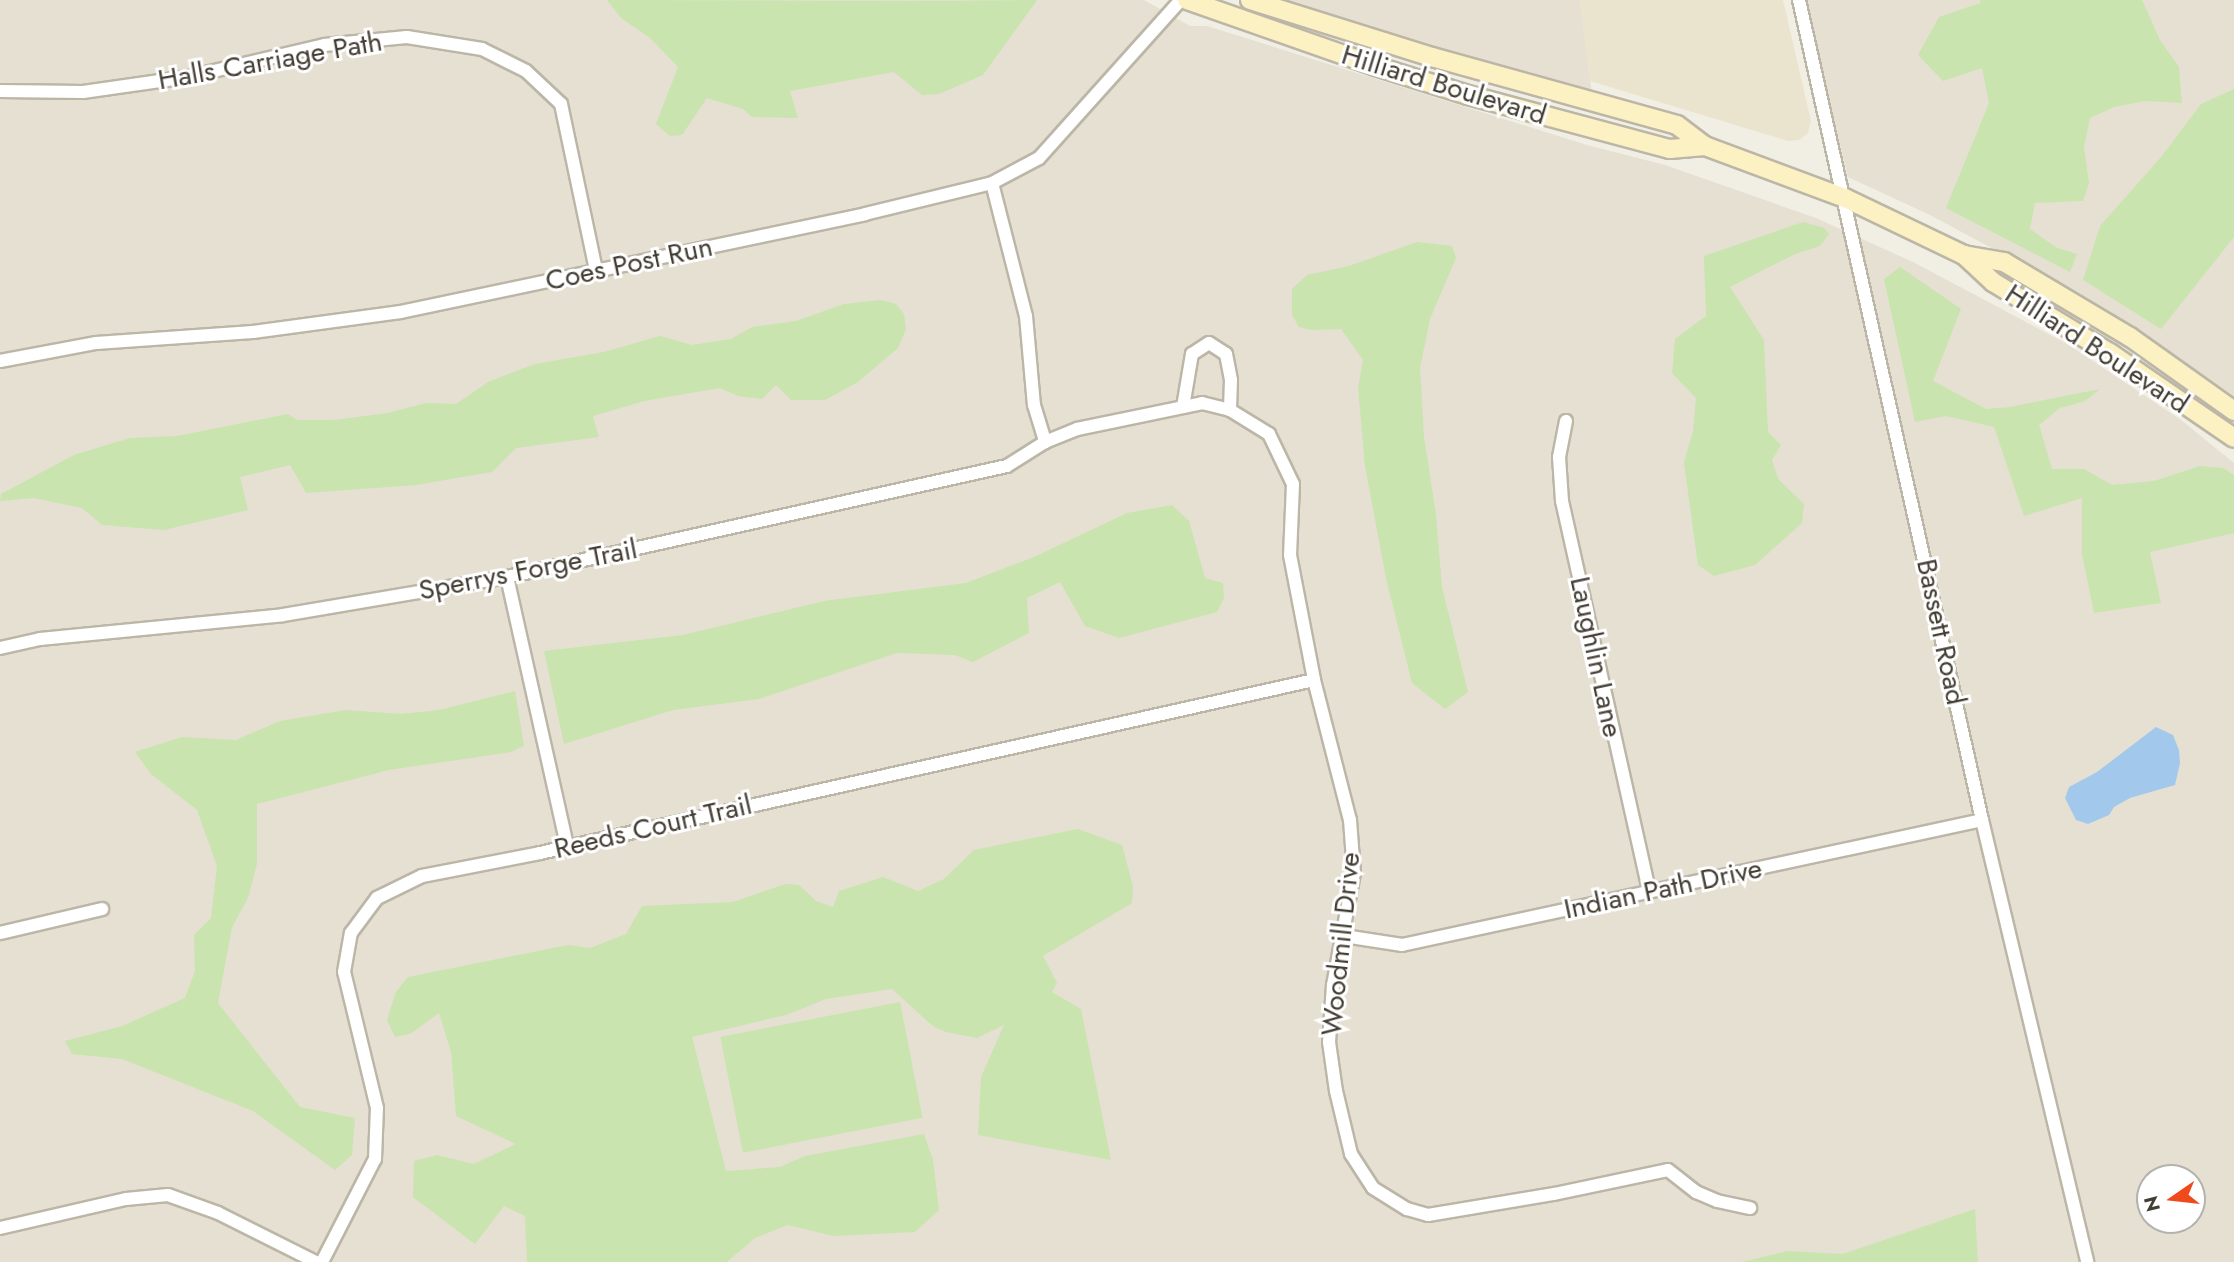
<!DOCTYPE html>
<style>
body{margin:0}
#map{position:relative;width:2234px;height:1262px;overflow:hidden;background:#f1eee4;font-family:Jost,sans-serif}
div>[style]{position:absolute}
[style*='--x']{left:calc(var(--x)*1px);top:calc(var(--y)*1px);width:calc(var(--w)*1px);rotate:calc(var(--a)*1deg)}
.residential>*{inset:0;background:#e5e0d2}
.education>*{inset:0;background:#eae4ce}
.green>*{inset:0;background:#c9e4ae;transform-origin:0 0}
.water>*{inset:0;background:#a2c9ec}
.roads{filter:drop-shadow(2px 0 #bcb6a7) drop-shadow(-2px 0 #bcb6a7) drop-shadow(0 2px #bcb6a7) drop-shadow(0 -2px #bcb6a7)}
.minor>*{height:12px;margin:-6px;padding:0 6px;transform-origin:6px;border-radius:6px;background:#fff}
.secondary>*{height:18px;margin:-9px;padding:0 9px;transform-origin:9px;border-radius:9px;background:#fcf1c3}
span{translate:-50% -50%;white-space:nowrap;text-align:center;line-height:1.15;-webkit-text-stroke:6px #fff;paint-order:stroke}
.street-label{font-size:28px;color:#433e34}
.north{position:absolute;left:2136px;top:1164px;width:70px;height:70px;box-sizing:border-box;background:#fff;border:2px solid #b4b2ae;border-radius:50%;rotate:256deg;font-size:19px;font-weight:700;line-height:28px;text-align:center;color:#433e34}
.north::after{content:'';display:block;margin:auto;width:24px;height:32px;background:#f0491c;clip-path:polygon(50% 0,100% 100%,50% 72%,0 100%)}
</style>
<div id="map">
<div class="residential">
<div style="clip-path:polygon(evenodd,0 0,1144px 0,1190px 26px,1207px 26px,1587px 145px,1665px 165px,1816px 218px,1915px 263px,2069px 345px,2181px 420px,2234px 463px,2234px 1262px,0 1262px,0 0,2150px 1178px,2192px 1178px,2192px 1220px,2150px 1220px,2150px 1178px)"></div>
<div style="clip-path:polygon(1250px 0,1580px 0,1593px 102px)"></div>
<div style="clip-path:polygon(1804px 0,2234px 0,2234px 396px,2096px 304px,1930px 215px,1848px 177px)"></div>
</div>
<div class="education">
<div style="clip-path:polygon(1580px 0,1783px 0,1811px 121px,1808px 133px,1799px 140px,1788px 141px,1590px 81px)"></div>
</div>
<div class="green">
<div style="clip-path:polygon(607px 0,910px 1px,1037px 0,983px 75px,939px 94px,922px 95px,894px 72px,790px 91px,798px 118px,752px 117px,743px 109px,707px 98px,682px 135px,670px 136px,656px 124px,678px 67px,650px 38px,621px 18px)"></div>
<div style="clip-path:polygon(1980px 0,2142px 0,2160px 40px,2179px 67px,2182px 103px,2145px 101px,2114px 107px,2090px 118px,2084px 147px,2089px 183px,2083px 201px,2035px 203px,2030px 229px,2057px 248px,2077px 254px,2070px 272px,1946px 208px,1989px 103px,1982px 68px,1943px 81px,1918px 55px,1939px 17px,1980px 3px)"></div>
<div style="clip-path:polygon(2234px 89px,2234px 237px,2161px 329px,2083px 280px,2100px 226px,2162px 156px,2201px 104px)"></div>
<div style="clip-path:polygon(1803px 222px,1824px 228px,1829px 234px,1820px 246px,1795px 254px,1730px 287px,1764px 340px,1768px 432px,1781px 445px,1772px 460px,1778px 479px,1804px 504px,1802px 523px,1755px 565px,1714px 576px,1698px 565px,1684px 463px,1693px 431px,1696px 398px,1672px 373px,1675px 339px,1706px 316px,1704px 256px)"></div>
<div style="clip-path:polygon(1417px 242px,1452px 246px,1456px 258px,1430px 319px,1420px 368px,1424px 437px,1436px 515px,1442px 587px,1468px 692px,1445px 709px,1412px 683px,1386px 578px,1365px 466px,1358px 388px,1363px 360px,1341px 329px,1311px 330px,1299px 327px,1292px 315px,1292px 289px,1307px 275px,1349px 266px)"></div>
<div style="clip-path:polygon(1900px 267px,1961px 309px,1933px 381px,1986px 409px,2010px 407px,2100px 389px,2085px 401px,2060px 408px,2039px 425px,2052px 469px,2084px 469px,2112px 485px,2154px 481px,2200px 466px,2223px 468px,2234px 475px,2234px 533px,2150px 552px,2161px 603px,2094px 613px,2082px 554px,2082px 498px,2024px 516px,1994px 427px,1946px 416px,1915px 422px,1884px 279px)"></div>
<div style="clip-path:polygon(881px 300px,896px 304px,904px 314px,906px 329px,898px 348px,858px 382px,825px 400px,791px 400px,776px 385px,762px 399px,738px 396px,720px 388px,644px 401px,593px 416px,599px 437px,516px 448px,492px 472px,416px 485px,306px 493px,290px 465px,240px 477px,248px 510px,164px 530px,102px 525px,82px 508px,34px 498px,0 501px,1px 494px,74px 455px,130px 438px,177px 436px,288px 414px,297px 420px,334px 420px,388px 413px,426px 403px,456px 404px,488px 382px,535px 364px,604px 352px,660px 336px,692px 345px,731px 339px,752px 327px,796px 321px,844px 304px)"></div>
<div style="clip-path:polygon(1172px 505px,1189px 521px,1205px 578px,1223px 583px,1224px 598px,1217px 612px,1119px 638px,1085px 626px,1060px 582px,1027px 598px,1029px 633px,973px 662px,955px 655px,897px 653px,759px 699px,673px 710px,564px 744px,544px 651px,683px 635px,824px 601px,966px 583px,1034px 557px,1127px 513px)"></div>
<div style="clip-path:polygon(515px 691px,524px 746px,511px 752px,389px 770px,257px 804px,257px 864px,248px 898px,232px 927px,218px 1003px,300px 1107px,355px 1118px,352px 1155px,335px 1170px,253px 1111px,122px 1059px,72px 1054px,65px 1041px,122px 1026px,185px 998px,195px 971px,194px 935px,211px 918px,217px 866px,197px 810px,151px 774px,135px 752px,182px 737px,236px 740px,280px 721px,346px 710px,400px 714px,439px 710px)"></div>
<div style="clip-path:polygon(1078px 829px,1122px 845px,1133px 886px,1132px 903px,1043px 956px,1057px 983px,1052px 992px,1081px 1009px,1111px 1160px,978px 1135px,981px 1077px,1004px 1025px,977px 1038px,946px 1032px,934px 1027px,892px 989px,826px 999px,786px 1015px,692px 1037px,726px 1171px,780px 1167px,805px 1156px,924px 1134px,933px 1160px,939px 1210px,915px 1232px,833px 1236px,788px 1225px,755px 1238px,727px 1262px,527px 1262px,525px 1216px,504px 1206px,475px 1244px,413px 1197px,414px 1161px,437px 1155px,474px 1164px,516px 1144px,456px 1116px,451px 1052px,439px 1013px,410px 1034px,395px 1037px,387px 1020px,396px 992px,408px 977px,568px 945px,590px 948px,626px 934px,642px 906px,733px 902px,785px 884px,799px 885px,816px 901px,833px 907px,839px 891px,883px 877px,918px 891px,944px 879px,974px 850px)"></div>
<div style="left:900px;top:1002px;width:118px;height:183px;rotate:79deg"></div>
<div style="clip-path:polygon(1975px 1209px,1978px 1262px,1742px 1262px,1787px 1251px,1843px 1254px)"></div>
</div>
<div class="water">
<div style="clip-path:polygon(2156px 727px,2173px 735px,2179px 750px,2180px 763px,2175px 785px,2130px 798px,2114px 807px,2109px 815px,2088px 824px,2076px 820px,2065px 798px,2069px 787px,2097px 772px)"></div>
</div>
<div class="roads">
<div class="minor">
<div style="--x:1799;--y:0;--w:840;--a:77.42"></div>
<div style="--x:1982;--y:820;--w:454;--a:76.6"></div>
<div style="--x:0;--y:91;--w:83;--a:0.7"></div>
<div style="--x:83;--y:92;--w:106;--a:-8.1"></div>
<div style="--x:188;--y:77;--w:140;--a:-13.2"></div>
<div style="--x:324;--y:45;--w:83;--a:-5.5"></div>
<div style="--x:407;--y:37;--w:76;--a:9.1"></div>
<div style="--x:482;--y:49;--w:49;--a:26.6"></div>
<div style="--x:526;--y:71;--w:48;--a:43.3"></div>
<div style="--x:561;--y:104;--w:170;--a:78.1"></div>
<div style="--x:992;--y:183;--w:137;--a:75.7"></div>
<div style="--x:1026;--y:316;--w:89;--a:84.9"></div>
<div style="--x:1034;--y:405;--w:39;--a:73"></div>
<div style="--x:0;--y:361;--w:98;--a:-10.6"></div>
<div style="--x:96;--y:343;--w:157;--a:-4"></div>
<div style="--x:253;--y:332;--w:149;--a:-7.7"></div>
<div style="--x:401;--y:312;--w:474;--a:-11.9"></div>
<div style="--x:865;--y:214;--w:131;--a:-13.7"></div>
<div style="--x:992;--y:183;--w:53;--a:-28"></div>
<div style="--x:1039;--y:158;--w:212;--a:-48.1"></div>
<div style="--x:1183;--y:407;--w:54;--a:-80.4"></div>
<div style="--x:1192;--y:354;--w:20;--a:-33"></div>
<div style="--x:1209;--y:343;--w:20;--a:33"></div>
<div style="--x:1226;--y:354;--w:26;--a:79"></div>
<div style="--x:1231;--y:380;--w:30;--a:92"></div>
<div style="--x:1566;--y:421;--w:37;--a:101"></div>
<div style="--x:1559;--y:457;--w:44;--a:86.1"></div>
<div style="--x:1562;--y:501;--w:400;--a:77.4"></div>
<div style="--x:507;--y:577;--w:276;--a:77.4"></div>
<div style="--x:0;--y:648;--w:41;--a:-12.7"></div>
<div style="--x:40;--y:639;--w:244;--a:-5.6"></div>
<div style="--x:283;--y:615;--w:227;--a:-9.6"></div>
<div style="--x:507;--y:577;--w:512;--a:-12.52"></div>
<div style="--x:1007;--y:466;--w:45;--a:-32.3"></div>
<div style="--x:1045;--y:442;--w:35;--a:-22"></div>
<div style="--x:1077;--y:429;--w:128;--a:-11.7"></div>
<div style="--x:1202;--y:403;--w:29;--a:14"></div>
<div style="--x:1230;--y:410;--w:46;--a:31.6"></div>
<div style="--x:1269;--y:434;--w:55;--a:64.4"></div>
<div style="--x:1293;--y:484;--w:71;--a:92.4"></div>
<div style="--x:1290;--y:555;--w:127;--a:79.1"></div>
<div style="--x:1314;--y:680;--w:145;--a:75.6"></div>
<div style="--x:1350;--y:820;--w:53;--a:85.7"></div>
<div style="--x:1354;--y:873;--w:114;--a:100.6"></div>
<div style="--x:1333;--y:985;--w:57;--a:94"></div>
<div style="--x:1329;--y:1042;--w:49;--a:81.9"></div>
<div style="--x:1336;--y:1091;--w:65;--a:76.6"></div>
<div style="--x:1351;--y:1154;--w:40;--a:57.1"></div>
<div style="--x:1373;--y:1188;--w:40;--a:32"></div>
<div style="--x:1407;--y:1209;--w:22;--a:16"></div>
<div style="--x:1428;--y:1215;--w:128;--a:-9.5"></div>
<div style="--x:1554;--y:1194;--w:116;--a:-11.9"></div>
<div style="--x:1668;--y:1170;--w:36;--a:38"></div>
<div style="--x:1696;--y:1192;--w:23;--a:23"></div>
<div style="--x:1717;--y:1201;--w:34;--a:12"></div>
<div style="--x:0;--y:933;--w:105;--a:-13.2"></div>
<div style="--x:1344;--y:936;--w:59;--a:8.8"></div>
<div style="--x:1402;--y:945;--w:593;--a:-12.16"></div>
<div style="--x:0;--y:1228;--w:129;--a:-13"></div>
<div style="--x:126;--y:1199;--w:42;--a:-5.4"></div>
<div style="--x:168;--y:1195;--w:53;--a:19.8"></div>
<div style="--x:218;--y:1213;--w:110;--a:26.6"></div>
<div style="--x:322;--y:1262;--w:116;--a:-62.8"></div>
<div style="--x:375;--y:1159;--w:51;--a:-87.8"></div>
<div style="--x:377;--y:1108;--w:140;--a:-103.6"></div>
<div style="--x:344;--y:972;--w:40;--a:-80"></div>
<div style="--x:351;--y:933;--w:44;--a:-53.4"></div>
<div style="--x:377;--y:898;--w:50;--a:-26.1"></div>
<div style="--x:422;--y:876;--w:120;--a:-11"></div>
<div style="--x:540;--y:853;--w:793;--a:-12.6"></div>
</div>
<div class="secondary">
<div style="--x:1187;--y:0;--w:199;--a:19.3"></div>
<div style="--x:1375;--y:66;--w:97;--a:17.3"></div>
<div style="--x:1468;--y:95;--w:209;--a:15"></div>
<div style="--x:1670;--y:149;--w:35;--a:-5"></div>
<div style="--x:1250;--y:0;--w:191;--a:17.4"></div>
<div style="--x:1432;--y:57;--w:254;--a:15.5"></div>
<div style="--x:1677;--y:125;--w:35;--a:37"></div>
<div style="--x:1705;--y:146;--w:149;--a:20.4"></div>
<div style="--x:1845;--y:198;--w:132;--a:25.6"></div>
<div style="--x:1964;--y:255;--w:41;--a:9.9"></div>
<div style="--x:2004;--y:262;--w:147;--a:30.8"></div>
<div style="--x:2130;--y:337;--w:128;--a:35.4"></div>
<div style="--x:1964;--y:255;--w:40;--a:43"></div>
<div style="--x:1993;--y:282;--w:137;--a:31.3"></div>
<div style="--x:2110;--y:353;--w:150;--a:34.4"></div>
</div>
</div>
<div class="street-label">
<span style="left:270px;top:61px;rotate:-10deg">Halls Carriage Path</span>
<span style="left:1444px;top:85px;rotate:17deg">Hilliard Boulevard</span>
<span style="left:629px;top:264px;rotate:-12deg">Coes Post Run</span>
<span style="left:2097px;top:349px;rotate:33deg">Hilliard Boulevard</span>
<span style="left:528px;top:570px;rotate:-11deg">Sperrys Forge Trail</span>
<span style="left:1941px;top:632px;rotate:78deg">Bassett Road</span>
<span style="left:1596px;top:657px;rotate:78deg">Laughlin Lane</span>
<span style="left:653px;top:827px;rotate:-13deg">Reeds Court Trail</span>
<span style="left:1663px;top:889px;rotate:-12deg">Indian Path Drive</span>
<span style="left:1341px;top:944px;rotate:-84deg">Woodmill Drive</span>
</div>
<div class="north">N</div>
</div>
